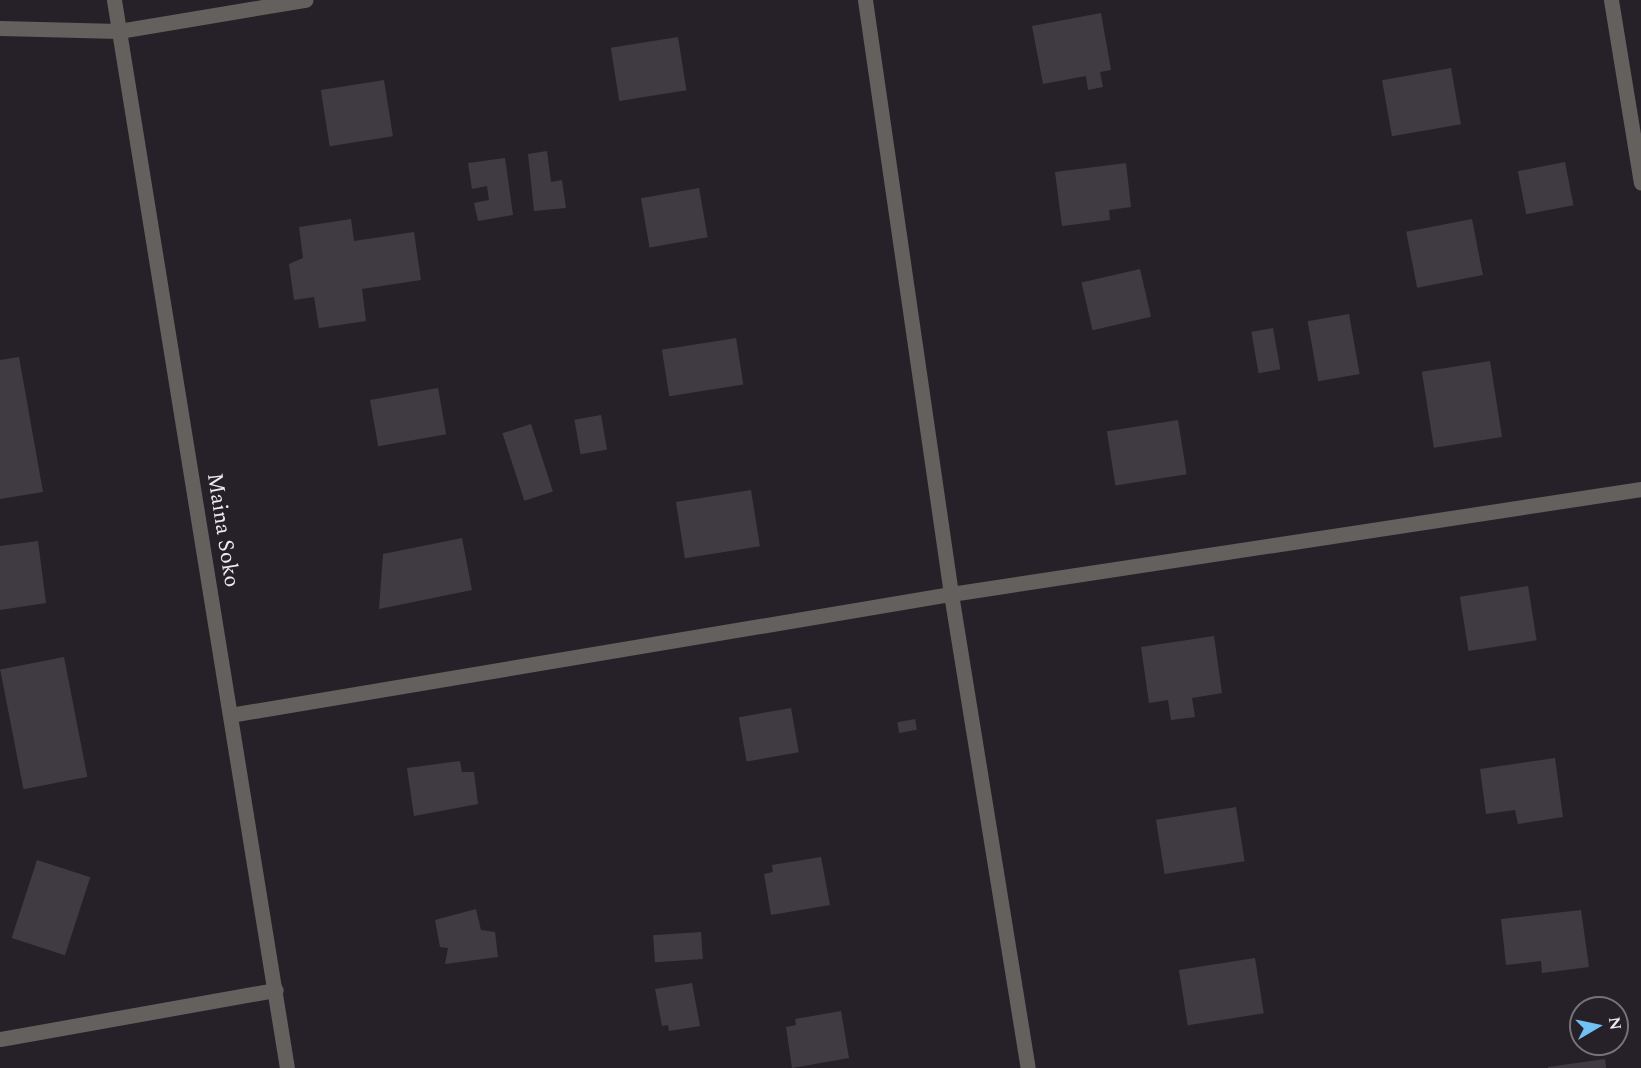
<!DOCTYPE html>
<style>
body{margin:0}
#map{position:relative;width:1641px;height:1068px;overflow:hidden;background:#262129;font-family:Spectral,serif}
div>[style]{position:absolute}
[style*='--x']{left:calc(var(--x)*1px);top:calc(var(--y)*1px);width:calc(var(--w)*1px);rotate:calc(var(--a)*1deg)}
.building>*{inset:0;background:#403b43;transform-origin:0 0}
.minor>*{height:15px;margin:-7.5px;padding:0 7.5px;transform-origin:7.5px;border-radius:7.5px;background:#64605d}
.tertiary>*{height:15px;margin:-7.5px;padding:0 7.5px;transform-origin:7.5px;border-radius:7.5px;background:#64605d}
span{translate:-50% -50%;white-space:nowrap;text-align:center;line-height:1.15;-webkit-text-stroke:5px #262129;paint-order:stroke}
.street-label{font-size:22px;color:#eeebf0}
.north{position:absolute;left:1569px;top:996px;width:60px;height:60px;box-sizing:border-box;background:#262129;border:2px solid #767279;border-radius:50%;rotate:81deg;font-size:16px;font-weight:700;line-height:24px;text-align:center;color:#eeebf0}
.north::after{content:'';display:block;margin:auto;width:21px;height:27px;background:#71c1f5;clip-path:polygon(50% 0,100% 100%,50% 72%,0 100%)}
</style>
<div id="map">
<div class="building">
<div style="clip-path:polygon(1101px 13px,1111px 70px,1100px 72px,1103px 87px,1088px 90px,1086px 76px,1043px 84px,1032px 26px)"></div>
<div style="left:678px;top:37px;width:54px;height:68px;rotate:81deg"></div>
<div style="left:1451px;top:68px;width:57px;height:70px;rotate:80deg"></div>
<div style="left:384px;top:80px;width:57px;height:64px;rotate:81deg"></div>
<div style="clip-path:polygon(547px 151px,551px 182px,562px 180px,566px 208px,534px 211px,528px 154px)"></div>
<div style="clip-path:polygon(505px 158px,513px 215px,478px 221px,474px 203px,489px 200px,487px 186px,472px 189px,468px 163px)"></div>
<div style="left:1565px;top:162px;width:44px;height:48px;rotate:79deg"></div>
<div style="clip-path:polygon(1126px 163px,1131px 207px,1109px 210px,1110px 220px,1062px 226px,1055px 172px)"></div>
<div style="left:699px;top:188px;width:50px;height:59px;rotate:80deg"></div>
<div style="clip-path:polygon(351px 219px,354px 241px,414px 232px,421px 280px,362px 289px,366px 321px,319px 328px,314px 297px,294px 300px,289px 264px,303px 258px,299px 227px)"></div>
<div style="left:1472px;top:219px;width:57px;height:67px;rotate:79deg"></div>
<div style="left:1140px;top:269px;width:49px;height:60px;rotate:77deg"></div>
<div style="left:1349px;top:314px;width:61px;height:42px;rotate:80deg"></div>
<div style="left:1273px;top:328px;width:42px;height:22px;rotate:80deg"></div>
<div style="left:736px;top:338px;width:47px;height:75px;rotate:81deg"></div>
<div style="clip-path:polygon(19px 357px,43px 492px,0 499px,0 360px)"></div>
<div style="left:1490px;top:361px;width:77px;height:69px;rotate:81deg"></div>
<div style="left:438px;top:388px;width:47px;height:69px;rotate:80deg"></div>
<div style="left:601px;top:415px;width:35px;height:27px;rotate:80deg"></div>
<div style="left:1178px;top:420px;width:55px;height:72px;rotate:81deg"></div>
<div style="left:531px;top:424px;width:71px;height:30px;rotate:72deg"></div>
<div style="left:751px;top:490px;width:57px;height:76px;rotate:81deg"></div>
<div style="clip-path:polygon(462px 538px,472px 590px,379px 609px,383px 554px)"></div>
<div style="clip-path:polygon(38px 541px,46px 603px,0 610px,0 546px)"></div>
<div style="left:1528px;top:586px;width:55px;height:69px;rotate:81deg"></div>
<div style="clip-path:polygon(1214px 636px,1222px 693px,1192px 698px,1195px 717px,1171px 720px,1168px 700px,1149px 703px,1141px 647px)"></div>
<div style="left:64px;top:657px;width:122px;height:65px;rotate:79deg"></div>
<div style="left:791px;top:708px;width:45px;height:53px;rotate:80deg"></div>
<div style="left:915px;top:719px;width:11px;height:18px;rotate:80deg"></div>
<div style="clip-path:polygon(1555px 758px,1563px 817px,1518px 824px,1515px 810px,1486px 814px,1480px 769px)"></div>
<div style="clip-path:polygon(460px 761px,462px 772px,474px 772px,478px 804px,414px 816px,407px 768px)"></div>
<div style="left:1236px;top:807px;width:55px;height:81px;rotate:81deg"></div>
<div style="clip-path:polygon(821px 857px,830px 905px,771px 915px,764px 874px,773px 872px,772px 865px)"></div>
<div style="left:37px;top:860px;width:56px;height:82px;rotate:18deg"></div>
<div style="clip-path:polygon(476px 909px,481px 930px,495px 932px,498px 957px,445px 964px,448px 948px,440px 947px,435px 920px)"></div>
<div style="clip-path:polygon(1581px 910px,1589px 967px,1542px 973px,1541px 961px,1506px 965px,1501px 919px)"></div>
<div style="left:701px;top:932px;width:27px;height:48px;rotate:86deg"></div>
<div style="left:1255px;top:958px;width:56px;height:77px;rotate:81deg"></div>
<div style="clip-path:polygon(692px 983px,700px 1026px,669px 1031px,668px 1025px,662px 1026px,655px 989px)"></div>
<div style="clip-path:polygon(841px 1011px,849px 1058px,792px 1068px,786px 1027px,796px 1025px,795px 1019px)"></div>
<div style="clip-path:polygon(1605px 1059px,1606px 1068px,1548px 1068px,1548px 1067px)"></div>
</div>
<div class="minor">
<div style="--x:865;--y:0;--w:600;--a:81.76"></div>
<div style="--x:951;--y:594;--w:480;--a:80.8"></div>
<div style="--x:1611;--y:0;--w:185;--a:80.7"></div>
<div style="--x:0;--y:28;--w:119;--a:1.4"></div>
<div style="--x:119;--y:31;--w:189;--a:-9.5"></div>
<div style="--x:230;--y:715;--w:731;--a:-9.53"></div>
<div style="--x:951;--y:594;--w:698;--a:-8.65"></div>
<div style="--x:0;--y:1039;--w:280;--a:-10.1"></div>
</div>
<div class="tertiary">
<div style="--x:114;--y:0;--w:1082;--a:80.8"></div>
</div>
<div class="street-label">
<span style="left:223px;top:530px;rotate:81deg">Maina Soko</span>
</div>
<div class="north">N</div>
</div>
